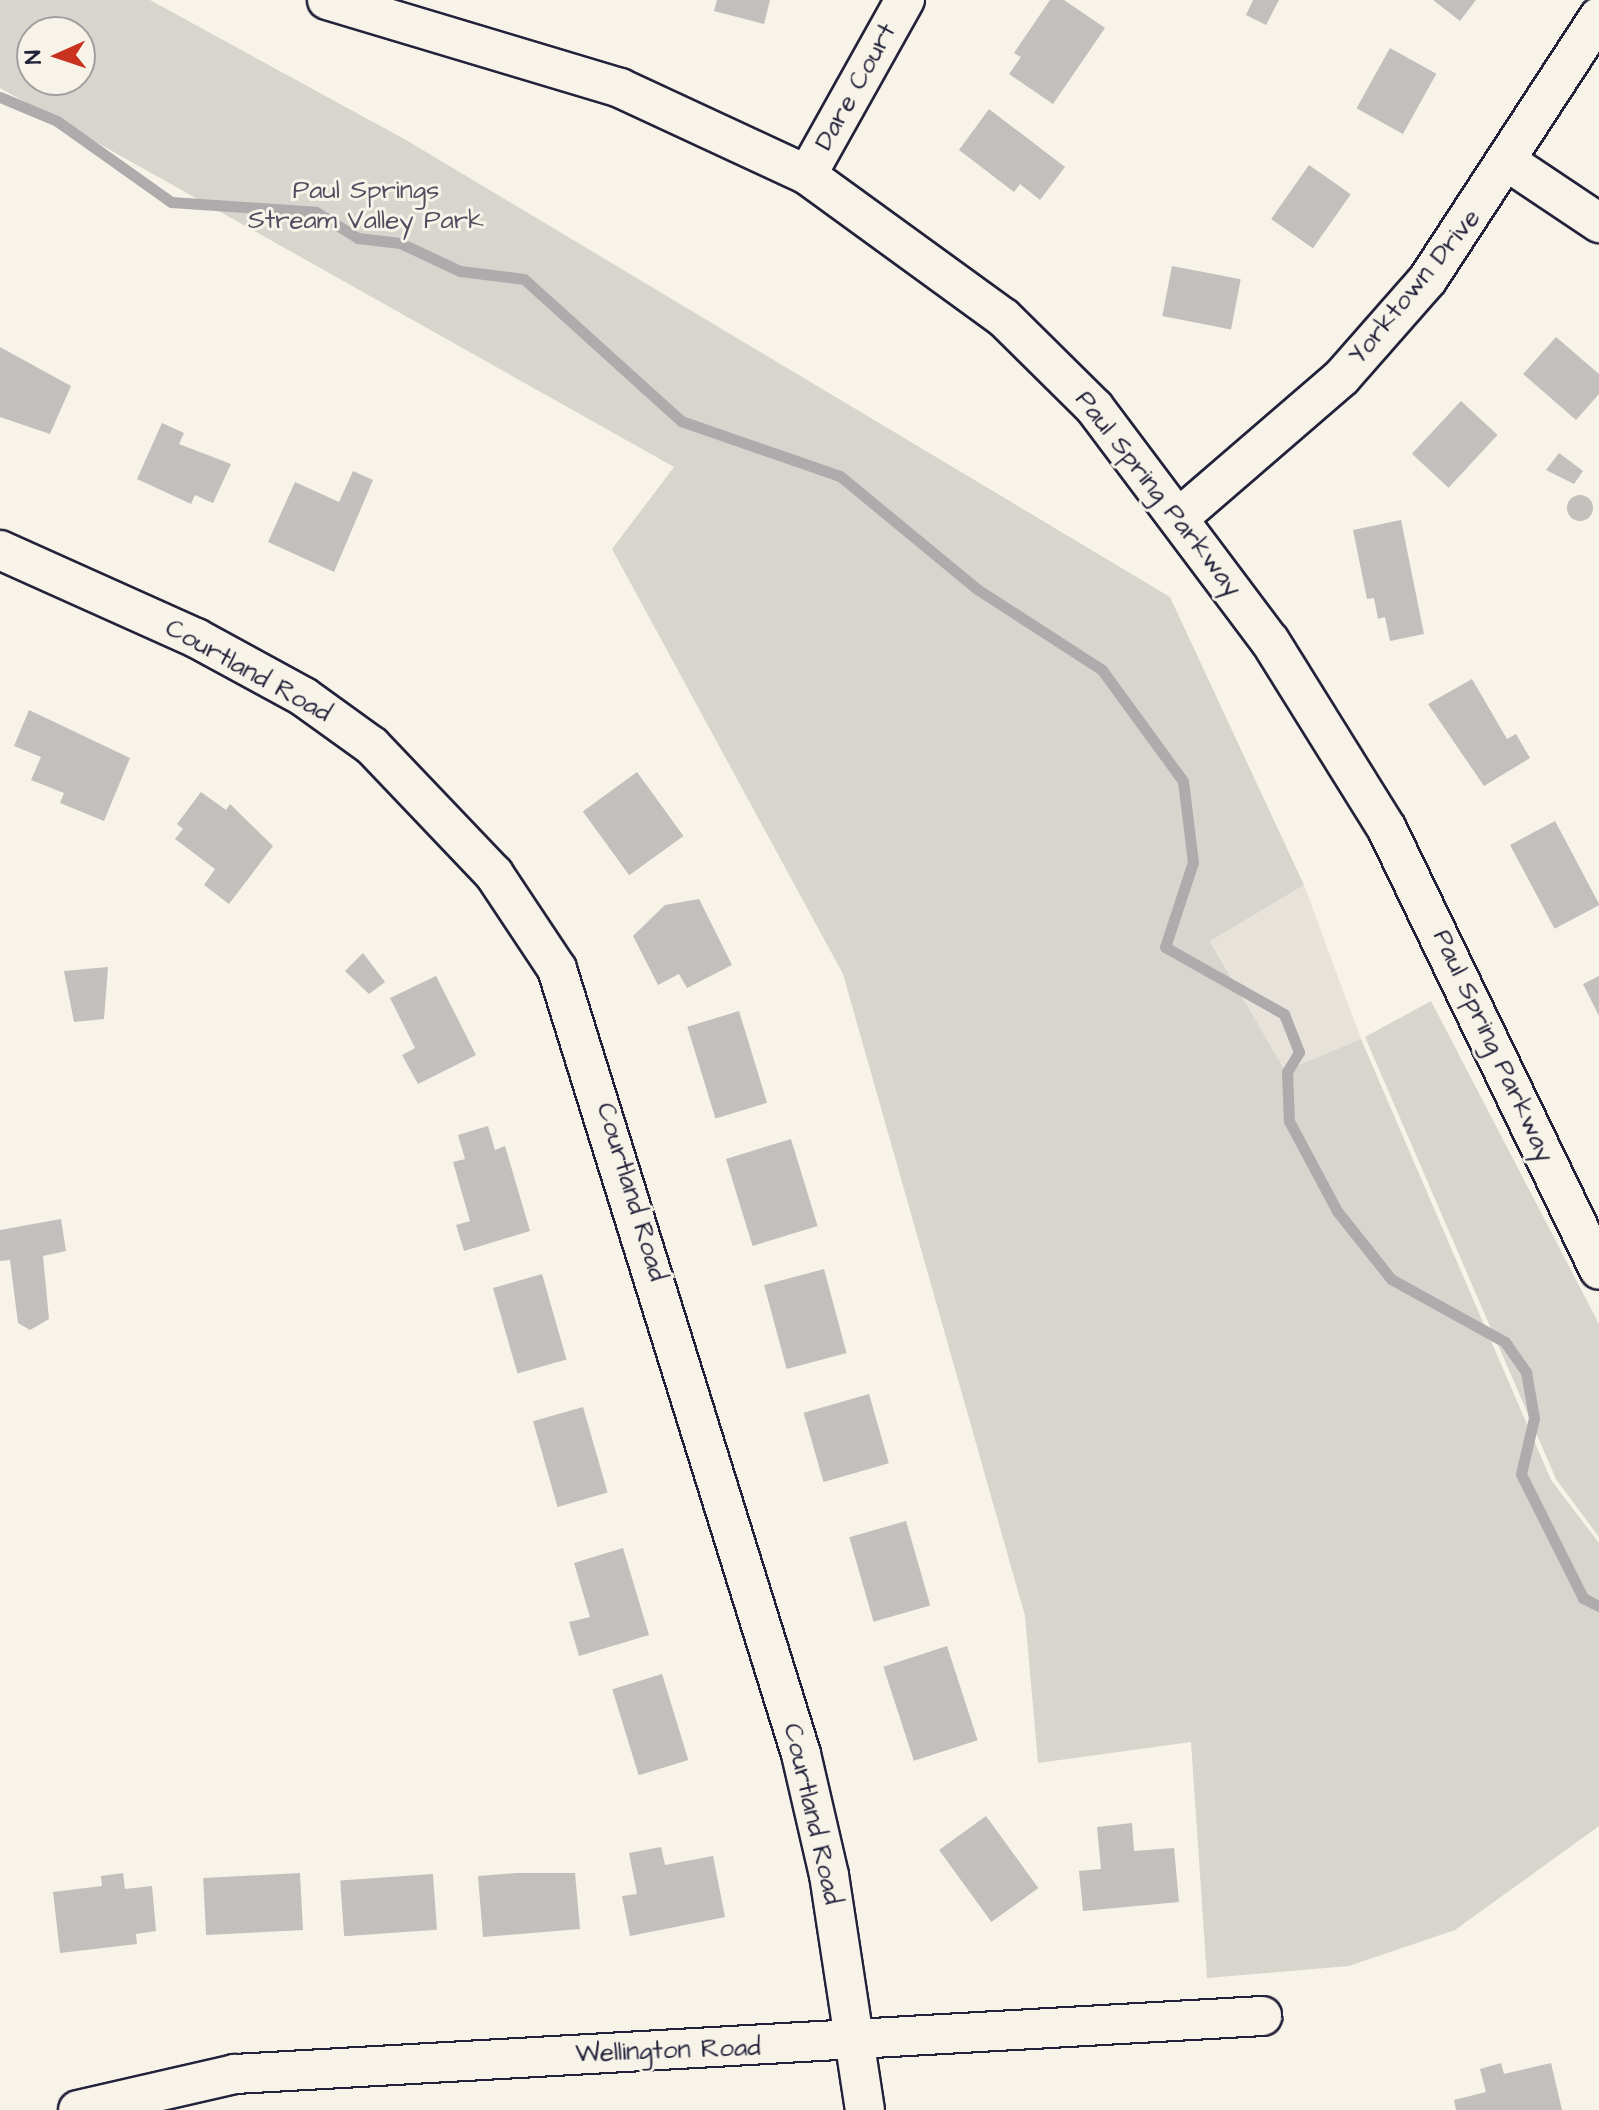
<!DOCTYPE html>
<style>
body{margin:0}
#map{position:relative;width:1599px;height:2110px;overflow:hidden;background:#f7f3e8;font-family:"Architects Daughter",sans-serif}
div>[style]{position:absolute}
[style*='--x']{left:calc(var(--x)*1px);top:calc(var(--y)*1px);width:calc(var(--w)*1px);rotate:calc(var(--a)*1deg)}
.built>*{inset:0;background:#e7e3db}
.green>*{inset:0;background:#d8d5cf}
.stream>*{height:11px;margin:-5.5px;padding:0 5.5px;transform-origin:5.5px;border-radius:5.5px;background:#aeabad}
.building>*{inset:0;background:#c2bfbd;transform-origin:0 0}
.round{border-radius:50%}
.roads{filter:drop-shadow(2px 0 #22223b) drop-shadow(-2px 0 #22223b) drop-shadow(0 2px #22223b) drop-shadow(0 -2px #22223b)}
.minor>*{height:38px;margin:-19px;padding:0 19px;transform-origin:19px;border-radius:19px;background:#f7f3e8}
span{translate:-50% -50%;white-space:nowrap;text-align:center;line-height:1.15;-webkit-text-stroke:6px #f7f3e8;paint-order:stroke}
.street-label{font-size:26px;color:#22223b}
.park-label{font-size:26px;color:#504f60}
.north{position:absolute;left:16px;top:16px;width:80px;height:80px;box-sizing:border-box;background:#f7f3e8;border:2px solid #a29fa3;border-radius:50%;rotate:267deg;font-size:22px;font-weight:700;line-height:32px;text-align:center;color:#22223b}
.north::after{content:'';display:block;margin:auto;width:28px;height:36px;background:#c8321e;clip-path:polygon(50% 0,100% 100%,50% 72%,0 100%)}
</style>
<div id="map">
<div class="built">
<div style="clip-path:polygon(1304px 885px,1361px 1039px,1285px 1072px,1210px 940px)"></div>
</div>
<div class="green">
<div style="clip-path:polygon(evenodd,0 0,150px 0,406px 140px,1170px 597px,1304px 885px,1210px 941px,1285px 1071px,1361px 1039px,1551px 1480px,1599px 1543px,1599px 1826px,1455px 1930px,1349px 1966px,1207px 1978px,1191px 1742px,1038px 1763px,1025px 1616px,843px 974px,612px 549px,674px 467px,0 88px,0 0,80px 32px,80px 80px,32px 80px,32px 32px,80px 32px)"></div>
<div style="clip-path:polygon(1431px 1001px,1599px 1324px,1599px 1537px,1556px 1479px,1365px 1037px)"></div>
</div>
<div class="stream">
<div style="--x:0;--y:97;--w:62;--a:22.8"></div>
<div style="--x:57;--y:121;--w:140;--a:35.4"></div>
<div style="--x:171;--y:202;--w:145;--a:3.9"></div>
<div style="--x:316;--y:212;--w:49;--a:31.8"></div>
<div style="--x:358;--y:238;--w:42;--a:6.8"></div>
<div style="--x:400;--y:243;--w:66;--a:25"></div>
<div style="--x:460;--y:271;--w:64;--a:7.1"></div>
<div style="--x:524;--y:279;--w:212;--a:42.1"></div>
<div style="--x:681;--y:421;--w:168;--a:19.1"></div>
<div style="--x:840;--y:476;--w:178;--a:39.5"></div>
<div style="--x:977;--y:589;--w:149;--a:32.9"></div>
<div style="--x:1102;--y:670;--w:137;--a:53.9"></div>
<div style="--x:1183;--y:781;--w:82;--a:83"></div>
<div style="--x:1193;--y:862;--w:89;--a:108.2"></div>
<div style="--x:1165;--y:947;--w:137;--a:29.4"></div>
<div style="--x:1284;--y:1014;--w:41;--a:68.5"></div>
<div style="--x:1299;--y:1052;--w:23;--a:121"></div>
<div style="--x:1287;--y:1072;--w:49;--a:87.7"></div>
<div style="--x:1289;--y:1121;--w:102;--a:61.9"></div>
<div style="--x:1337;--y:1211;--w:87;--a:51.5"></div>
<div style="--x:1391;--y:1279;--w:130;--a:28.9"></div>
<div style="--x:1505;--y:1342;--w:37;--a:55"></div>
<div style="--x:1526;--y:1372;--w:47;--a:80.1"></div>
<div style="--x:1534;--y:1418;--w:57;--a:103.1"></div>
<div style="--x:1521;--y:1474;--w:139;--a:63.4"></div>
<div style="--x:1583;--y:1598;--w:18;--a:27"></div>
</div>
<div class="building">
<div style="clip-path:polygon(717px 0,770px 0,764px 24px,714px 11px)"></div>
<div style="clip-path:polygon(1050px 0,1064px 0,1105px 28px,1053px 104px,1009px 74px,1021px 57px,1014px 53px)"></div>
<div style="clip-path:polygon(1253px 0,1279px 0,1266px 25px,1246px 15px)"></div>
<div style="clip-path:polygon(1433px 0,1476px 0,1460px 21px)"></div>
<div style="left:1390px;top:48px;width:53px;height:69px;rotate:29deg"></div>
<div style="clip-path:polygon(989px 109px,1065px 167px,1040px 200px,1020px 184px,1014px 192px,959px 150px)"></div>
<div style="left:1309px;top:165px;width:51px;height:66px;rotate:35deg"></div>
<div style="left:1172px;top:266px;width:70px;height:51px;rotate:11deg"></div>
<div style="clip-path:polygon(1556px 337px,1599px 374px,1599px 394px,1576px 420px,1523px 374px)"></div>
<div style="clip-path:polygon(0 347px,71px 386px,50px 434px,0 417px)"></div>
<div style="left:1461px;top:401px;width:50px;height:72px;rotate:43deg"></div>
<div style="clip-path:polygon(162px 423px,184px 433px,179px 444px,231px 464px,213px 503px,195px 495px,191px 504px,137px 479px)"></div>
<div style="clip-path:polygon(1559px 453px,1583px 471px,1574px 484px,1546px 470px)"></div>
<div style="clip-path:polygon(353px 471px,373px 480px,334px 572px,268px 542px,295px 482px,339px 502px)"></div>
<div class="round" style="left:1567px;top:495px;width:26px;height:26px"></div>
<div style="clip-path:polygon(1401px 520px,1424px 634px,1390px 641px,1385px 617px,1378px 619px,1374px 598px,1367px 599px,1353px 530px)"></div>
<div style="clip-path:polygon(1472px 679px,1507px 739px,1516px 734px,1530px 758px,1484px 786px,1428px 704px)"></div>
<div style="clip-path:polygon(29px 710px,130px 758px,104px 821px,60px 803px,64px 793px,31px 780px,41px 757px,14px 746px)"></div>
<div style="left:637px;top:772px;width:79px;height:67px;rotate:54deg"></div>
<div style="clip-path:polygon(201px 792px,226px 810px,230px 804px,273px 846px,229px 904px,204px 885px,215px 869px,175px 839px,183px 829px,177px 824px)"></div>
<div style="left:1555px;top:821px;width:95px;height:51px;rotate:62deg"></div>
<div style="clip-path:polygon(699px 899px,732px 965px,687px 988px,679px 974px,658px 985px,633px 936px,665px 905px)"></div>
<div style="clip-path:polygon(363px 953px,385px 982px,369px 994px,345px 971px)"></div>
<div style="clip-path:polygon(108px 967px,104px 1019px,74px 1022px,64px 971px)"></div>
<div style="clip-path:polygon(436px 976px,476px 1055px,418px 1084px,402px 1055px,415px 1048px,390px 998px)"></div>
<div style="clip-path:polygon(1599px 976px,1599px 1016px,1583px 984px)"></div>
<div style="left:739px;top:1011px;width:96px;height:54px;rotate:73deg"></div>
<div style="clip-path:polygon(488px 1126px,495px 1150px,505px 1146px,530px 1231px,464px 1251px,456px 1225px,470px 1221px,453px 1162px,465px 1159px,458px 1135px)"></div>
<div style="left:791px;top:1139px;width:91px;height:68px;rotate:73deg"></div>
<div style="clip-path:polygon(61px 1219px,66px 1251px,43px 1256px,49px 1319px,30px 1330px,18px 1323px,10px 1260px,0 1261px,0 1230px)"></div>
<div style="left:824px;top:1269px;width:87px;height:62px;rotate:75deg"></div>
<div style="left:542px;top:1274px;width:89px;height:51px;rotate:74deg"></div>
<div style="left:869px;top:1394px;width:72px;height:68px;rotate:74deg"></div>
<div style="left:583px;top:1407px;width:89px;height:52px;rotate:74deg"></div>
<div style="left:906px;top:1521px;width:88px;height:59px;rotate:74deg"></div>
<div style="clip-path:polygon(623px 1548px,649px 1635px,579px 1656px,569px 1622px,590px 1617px,574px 1563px)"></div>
<div style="left:947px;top:1646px;width:99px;height:67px;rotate:72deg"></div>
<div style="left:662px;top:1674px;width:90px;height:52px;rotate:73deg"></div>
<div style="left:986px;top:1816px;width:89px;height:58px;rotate:54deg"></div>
<div style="clip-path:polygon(1132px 1823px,1134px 1851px,1174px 1848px,1179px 1902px,1083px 1911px,1079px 1871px,1101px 1869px,1097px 1827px)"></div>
<div style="clip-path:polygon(661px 1847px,665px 1865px,713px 1856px,725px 1917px,630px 1936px,622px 1896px,637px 1894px,629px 1853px)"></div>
<div style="clip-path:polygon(123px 1873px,125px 1889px,152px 1886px,156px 1931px,136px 1934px,137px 1944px,60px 1953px,53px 1892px,102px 1886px,101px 1876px)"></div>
<div style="left:300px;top:1873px;width:57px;height:97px;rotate:87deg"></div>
<div style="clip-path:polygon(516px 1873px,575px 1873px,580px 1929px,483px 1937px,478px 1876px)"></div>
<div style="left:433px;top:1874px;width:56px;height:93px;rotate:86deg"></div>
<div style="clip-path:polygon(1501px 2063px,1504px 2074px,1551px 2063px,1562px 2110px,1456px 2110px,1454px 2100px,1486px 2092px,1480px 2069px)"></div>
</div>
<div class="roads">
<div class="minor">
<div style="--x:327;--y:0;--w:306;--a:16.7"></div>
<div style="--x:620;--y:88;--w:206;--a:24.9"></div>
<div style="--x:807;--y:175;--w:243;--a:36"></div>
<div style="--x:1004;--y:318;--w:127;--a:44.7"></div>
<div style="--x:1094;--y:407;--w:293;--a:53.1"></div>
<div style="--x:1270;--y:641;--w:221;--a:58.1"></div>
<div style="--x:1387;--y:829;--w:489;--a:64.3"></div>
<div style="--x:1508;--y:162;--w:110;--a:33.8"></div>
<div style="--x:807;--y:175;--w:201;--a:-60.8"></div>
<div style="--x:1181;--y:516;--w:213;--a:-40.8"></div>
<div style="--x:1342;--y:377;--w:130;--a:-48.7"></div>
<div style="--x:1428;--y:279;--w:313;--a:-56.9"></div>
<div style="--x:0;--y:550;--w:215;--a:24.2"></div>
<div style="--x:196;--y:638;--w:123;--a:28.6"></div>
<div style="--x:304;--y:697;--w:84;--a:35.8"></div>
<div style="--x:372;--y:746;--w:177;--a:46.4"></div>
<div style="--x:494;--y:874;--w:114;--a:56.4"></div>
<div style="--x:557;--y:969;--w:822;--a:72.73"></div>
<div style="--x:801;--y:1754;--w:124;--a:77"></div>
<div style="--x:829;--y:1875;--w:238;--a:81.3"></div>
<div style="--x:78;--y:2110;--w:161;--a:-12.9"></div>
<div style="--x:235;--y:2074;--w:1029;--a:-3.23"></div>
</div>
</div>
<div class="street-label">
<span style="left:856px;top:87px;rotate:-61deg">Dare Court</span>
<span style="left:1415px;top:287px;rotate:-51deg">Yorktown Drive</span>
<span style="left:1158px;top:494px;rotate:52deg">Paul Spring Parkway</span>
<span style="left:248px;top:671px;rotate:29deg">Courtland Road</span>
<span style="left:1493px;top:1046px;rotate:65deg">Paul Spring Parkway</span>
<span style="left:631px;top:1192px;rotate:73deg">Courtland Road</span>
<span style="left:812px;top:1814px;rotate:77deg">Courtland Road</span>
<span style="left:668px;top:2051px;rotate:-2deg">Wellington Road</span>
</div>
<div class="park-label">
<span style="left:366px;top:206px">Paul Springs<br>Stream Valley Park</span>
</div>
<div class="north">N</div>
</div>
